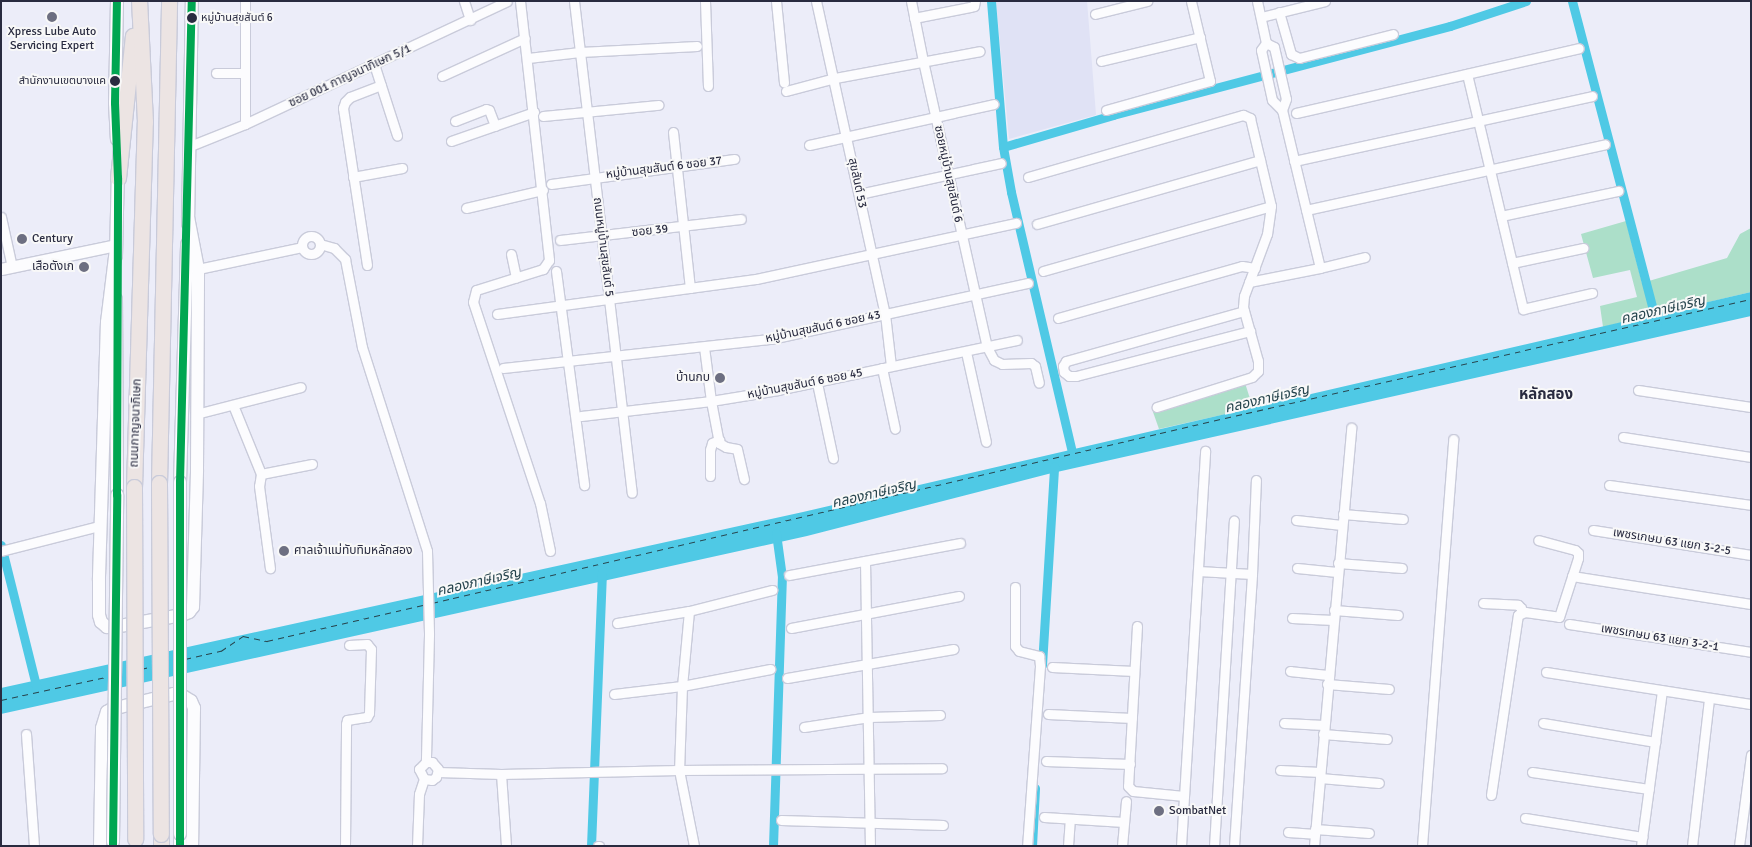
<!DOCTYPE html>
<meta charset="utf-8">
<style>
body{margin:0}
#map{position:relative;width:1752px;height:847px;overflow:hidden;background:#ecedf9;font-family:Signika,"Noto Sans Thai",sans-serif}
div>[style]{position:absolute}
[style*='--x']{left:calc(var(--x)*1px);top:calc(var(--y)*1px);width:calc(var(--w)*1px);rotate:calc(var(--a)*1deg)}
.built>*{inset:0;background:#e0e2f5}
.green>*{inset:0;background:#acdfc9}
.water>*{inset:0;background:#4fc9e5}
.canal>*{height:9px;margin:-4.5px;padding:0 4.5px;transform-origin:4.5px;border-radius:4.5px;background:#4fc9e5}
.ferry>*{height:1px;margin-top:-0.5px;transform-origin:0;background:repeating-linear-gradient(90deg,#26444d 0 6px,transparent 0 11px)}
.roads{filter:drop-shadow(1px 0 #c9cbda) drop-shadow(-1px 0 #c9cbda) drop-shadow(0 1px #c9cbda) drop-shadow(0 -1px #c9cbda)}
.minor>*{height:9px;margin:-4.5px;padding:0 4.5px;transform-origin:4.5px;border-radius:4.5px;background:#fcfcfe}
.minor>.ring{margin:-4.5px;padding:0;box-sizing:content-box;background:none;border:9px solid #fcfcfe;border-radius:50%}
.tertiary>*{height:11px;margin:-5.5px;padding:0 5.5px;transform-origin:5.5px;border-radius:5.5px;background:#fcfcfe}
.secondary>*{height:12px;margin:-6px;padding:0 6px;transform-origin:6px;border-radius:6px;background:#fcfcfe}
.trunk>*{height:15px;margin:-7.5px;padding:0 7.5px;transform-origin:7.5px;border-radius:7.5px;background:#ece4e3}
.bridges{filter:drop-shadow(1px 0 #c9cbda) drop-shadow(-1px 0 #c9cbda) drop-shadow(0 1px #c9cbda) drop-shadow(0 -1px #c9cbda)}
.secondary-bridge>*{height:12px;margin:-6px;padding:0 6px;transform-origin:6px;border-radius:6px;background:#fcfcfe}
.trunk-bridge>*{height:15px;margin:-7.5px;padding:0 7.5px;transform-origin:7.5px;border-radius:7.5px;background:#ece4e3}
.bus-1>*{height:8px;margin:-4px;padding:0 4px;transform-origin:4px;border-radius:4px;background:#00a651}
.dots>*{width:14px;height:14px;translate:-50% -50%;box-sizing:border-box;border:2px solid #f8f8f8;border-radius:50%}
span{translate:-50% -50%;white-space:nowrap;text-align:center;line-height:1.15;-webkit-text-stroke:4px #f8f8f8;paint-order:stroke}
.bus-label{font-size:11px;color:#292b40}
.left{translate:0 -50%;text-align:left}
.right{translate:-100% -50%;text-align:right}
.poi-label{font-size:12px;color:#292b40}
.street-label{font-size:12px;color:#292b40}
.water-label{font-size:14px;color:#26444d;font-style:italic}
.quarter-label{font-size:15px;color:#292b40;font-weight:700}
.frame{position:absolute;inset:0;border:2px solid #292b40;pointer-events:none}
</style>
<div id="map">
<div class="built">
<div style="clip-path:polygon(996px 1px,1087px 1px,1096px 115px,1009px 139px)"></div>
</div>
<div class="green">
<div style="clip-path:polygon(1626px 221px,1642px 283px,1727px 258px,1740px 234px,1751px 228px,1751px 292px,1603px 327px,1600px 306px,1637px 297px,1630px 270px,1593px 278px,1581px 234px)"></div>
<div style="clip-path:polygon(1245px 383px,1253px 408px,1159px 429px,1153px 412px)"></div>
</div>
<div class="water">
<div style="clip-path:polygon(1751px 292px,1751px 316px,1048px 474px,807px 536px,1px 714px,1px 688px,803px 512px)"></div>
</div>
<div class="canal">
<div style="--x:991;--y:1;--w:146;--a:85.3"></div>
<div style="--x:1003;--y:147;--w:46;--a:79.9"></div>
<div style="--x:1011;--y:192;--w:275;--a:76.8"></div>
<div style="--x:1572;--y:1;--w:335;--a:75.3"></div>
<div style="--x:1003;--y:147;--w:115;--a:-16.2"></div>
<div style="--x:1113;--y:115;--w:349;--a:-14.8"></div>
<div style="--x:1450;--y:26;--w:80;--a:-18.2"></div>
<div style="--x:1;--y:545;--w:153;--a:76"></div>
<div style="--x:1042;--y:665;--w:199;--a:-86.5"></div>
<div style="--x:591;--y:846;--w:276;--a:-87.7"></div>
<div style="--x:773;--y:846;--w:269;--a:-88.1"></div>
<div style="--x:782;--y:577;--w:44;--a:-97.8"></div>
<div style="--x:1032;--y:846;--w:58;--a:-87"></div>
</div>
<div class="ferry">
<div style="--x:432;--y:603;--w:814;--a:-13.13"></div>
<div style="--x:1225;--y:418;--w:539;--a:-12.75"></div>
<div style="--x:185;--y:659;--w:37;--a:-13"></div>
<div style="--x:221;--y:651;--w:27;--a:-34"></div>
<div style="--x:243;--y:636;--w:25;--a:12"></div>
<div style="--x:267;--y:641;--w:160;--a:-13"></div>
<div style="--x:141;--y:669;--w:13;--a:-13"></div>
<div style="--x:1;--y:700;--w:112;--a:-12.4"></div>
</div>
<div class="roads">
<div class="minor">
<div style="--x:245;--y:1;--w:123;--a:90"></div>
<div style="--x:464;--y:1;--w:20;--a:72"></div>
<div style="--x:520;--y:1;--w:261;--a:83.6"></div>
<div style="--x:549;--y:260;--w:11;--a:124"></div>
<div style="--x:543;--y:269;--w:70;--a:162.6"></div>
<div style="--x:476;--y:290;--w:12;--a:104"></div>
<div style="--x:473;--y:302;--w:212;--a:71.6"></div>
<div style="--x:540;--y:503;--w:49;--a:78.2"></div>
<div style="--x:574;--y:1;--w:495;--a:83.3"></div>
<div style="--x:705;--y:1;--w:85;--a:88"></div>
<div style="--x:776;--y:1;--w:82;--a:84.4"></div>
<div style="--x:816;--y:1;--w:321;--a:77.6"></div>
<div style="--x:885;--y:314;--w:52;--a:83.4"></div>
<div style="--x:911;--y:1;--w:61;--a:78.7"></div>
<div style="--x:923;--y:61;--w:293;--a:77.4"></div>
<div style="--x:987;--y:347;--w:15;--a:62"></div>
<div style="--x:994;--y:360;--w:9;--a:27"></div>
<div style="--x:1002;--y:364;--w:29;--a:-2"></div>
<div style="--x:1031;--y:363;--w:5;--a:37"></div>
<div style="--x:1035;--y:366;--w:17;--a:77"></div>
<div style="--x:1257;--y:1;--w:43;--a:77.9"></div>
<div style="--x:1279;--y:12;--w:44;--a:74.1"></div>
<div style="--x:1291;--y:54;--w:9;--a:27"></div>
<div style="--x:1299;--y:58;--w:97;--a:-14.3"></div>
<div style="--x:1095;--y:14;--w:54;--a:-14"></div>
<div style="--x:1261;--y:17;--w:66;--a:-14"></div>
<div style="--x:914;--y:18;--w:57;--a:-11.1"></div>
<div style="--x:970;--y:7;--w:4;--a:-14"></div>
<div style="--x:974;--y:6;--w:5;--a:-79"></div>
<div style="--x:1266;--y:43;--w:9;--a:27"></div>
<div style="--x:1274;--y:47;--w:53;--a:77"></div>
<div style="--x:1286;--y:99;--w:12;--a:110"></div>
<div style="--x:1282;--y:110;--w:14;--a:-135"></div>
<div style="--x:1272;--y:100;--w:51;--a:-102.4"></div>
<div style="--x:1261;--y:50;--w:9;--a:-54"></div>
<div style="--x:528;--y:58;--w:52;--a:-6.6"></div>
<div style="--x:580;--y:52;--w:117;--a:-2.9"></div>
<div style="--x:1101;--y:61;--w:102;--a:-13.6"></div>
<div style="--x:374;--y:64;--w:75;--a:72.1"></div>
<div style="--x:216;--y:73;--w:29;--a:0"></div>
<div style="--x:1467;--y:74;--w:242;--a:76.6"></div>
<div style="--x:1523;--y:309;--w:71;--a:-13.1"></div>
<div style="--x:442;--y:76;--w:91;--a:-24.6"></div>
<div style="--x:786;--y:91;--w:51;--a:-14.9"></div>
<div style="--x:835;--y:78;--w:147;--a:-10.5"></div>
<div style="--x:1106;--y:110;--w:108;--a:-15.6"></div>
<div style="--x:1210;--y:81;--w:82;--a:-103.4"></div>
<div style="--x:1296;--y:113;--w:290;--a:-12.9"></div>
<div style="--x:543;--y:116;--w:116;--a:-5.5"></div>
<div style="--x:455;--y:121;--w:33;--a:-21"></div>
<div style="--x:486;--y:109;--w:3;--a:18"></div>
<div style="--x:489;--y:110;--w:17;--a:69"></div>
<div style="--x:673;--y:132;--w:157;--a:83.8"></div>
<div style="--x:451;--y:141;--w:88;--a:-19.3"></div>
<div style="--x:809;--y:145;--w:189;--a:-12.5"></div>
<div style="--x:190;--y:146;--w:59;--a:-21.8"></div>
<div style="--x:245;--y:124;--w:289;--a:-25.1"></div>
<div style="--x:1294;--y:161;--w:305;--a:-12.3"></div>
<div style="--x:353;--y:177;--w:50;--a:-10.4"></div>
<div style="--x:1028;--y:177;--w:224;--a:-16.1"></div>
<div style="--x:1243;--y:115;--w:8;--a:23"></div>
<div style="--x:1250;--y:118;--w:90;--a:76.6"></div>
<div style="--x:1271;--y:206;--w:28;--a:98"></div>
<div style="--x:1267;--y:234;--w:66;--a:110.4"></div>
<div style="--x:1244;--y:296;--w:11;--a:95"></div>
<div style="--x:1243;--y:307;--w:56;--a:74.5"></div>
<div style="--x:1258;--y:361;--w:10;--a:90"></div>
<div style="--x:1258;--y:371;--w:8;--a:135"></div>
<div style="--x:1252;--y:377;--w:100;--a:162.5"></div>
<div style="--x:551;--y:184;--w:185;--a:-7.8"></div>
<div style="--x:859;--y:194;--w:145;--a:-12.3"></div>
<div style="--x:466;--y:208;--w:79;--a:-13.2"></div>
<div style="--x:1306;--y:210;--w:306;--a:-12.4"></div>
<div style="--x:1501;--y:216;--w:120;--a:-12.1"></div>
<div style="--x:1;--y:217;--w:51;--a:77.6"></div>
<div style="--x:1037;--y:224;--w:232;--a:-16"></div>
<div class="ring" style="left:302px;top:236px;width:9px;height:9px"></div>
<div style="--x:560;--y:240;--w:182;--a:-6.6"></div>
<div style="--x:320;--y:244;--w:15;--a:16"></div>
<div style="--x:334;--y:248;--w:16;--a:45"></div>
<div style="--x:345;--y:259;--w:90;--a:79.1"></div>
<div style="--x:362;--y:347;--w:214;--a:72.3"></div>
<div style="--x:427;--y:551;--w:84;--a:88.6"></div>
<div style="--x:429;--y:635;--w:127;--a:91.4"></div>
<div style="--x:426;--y:762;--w:10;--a:135"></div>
<div style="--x:419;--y:769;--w:11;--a:63"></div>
<div style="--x:424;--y:779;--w:8;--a:7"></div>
<div style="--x:432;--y:780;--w:5;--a:-37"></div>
<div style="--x:436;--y:777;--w:8;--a:-76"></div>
<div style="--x:438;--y:769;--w:9;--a:-131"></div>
<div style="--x:432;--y:762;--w:6;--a:180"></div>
<div style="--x:511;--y:254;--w:24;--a:78"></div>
<div style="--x:1512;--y:263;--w:73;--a:-11.9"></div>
<div style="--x:367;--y:265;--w:159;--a:-98.7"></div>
<div style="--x:343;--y:108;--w:6;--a:-72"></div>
<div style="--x:345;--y:102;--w:7;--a:-45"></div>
<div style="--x:350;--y:97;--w:33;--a:-21"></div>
<div style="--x:1320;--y:268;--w:46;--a:-13.7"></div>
<div style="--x:198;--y:269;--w:106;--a:-11.9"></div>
<div style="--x:556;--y:271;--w:216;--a:82.5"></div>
<div style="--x:1043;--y:271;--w:237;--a:-15.9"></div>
<div style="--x:1249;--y:282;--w:72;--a:-11.2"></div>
<div style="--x:1320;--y:268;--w:163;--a:-103.5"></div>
<div style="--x:1244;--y:311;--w:185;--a:164.3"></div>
<div style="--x:1066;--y:361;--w:6;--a:121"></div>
<div style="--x:1063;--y:366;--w:6;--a:81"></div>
<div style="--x:1064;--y:372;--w:6;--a:39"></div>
<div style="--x:1069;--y:376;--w:7;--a:0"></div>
<div style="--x:1076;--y:376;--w:180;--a:-14.5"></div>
<div style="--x:497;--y:314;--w:261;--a:-7.7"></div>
<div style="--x:756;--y:279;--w:266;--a:-12.2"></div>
<div style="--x:1058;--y:318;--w:191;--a:-15.8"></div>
<div style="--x:1242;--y:266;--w:13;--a:9"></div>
<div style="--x:704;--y:347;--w:54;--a:82.6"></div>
<div style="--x:711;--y:401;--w:43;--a:79.2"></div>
<div style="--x:719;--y:443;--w:8;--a:30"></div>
<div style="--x:726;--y:447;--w:11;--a:10"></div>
<div style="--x:737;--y:449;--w:31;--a:77"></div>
<div style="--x:966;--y:352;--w:92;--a:77.5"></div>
<div style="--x:503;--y:368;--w:270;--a:-6.2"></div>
<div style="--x:771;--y:339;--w:263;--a:-12.3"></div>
<div style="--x:882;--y:368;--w:62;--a:78"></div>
<div style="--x:817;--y:383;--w:77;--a:78"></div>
<div style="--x:1638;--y:390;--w:114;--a:8.6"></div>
<div style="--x:233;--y:405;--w:74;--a:67.9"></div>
<div style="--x:261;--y:474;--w:52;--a:-11.1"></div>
<div style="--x:196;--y:414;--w:108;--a:-14.4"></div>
<div style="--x:581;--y:416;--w:131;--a:-6.6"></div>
<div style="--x:711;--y:401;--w:68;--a:-9.3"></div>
<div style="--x:778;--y:390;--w:244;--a:-11.8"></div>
<div style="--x:1623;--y:437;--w:130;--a:8.9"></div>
<div style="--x:261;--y:474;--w:12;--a:99"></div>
<div style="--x:259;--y:486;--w:83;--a:82.4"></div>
<div style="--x:710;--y:476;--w:26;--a:-90"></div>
<div style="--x:710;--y:450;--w:7;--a:-74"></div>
<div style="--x:712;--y:443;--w:8;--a:-23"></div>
<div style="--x:1609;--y:485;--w:143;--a:8"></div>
<div style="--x:1343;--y:514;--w:60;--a:4.8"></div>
<div style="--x:1296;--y:520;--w:46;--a:6.2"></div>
<div style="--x:1593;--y:530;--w:160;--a:9"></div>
<div style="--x:1;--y:551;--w:101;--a:-14.3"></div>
<div style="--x:865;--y:561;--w:285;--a:89"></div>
<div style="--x:1338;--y:563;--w:64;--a:4.5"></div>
<div style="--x:1297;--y:568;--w:40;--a:5.7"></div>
<div style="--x:1198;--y:571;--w:54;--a:3.2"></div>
<div style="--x:1252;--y:574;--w:94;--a:-87.6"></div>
<div style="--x:789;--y:575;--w:174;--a:-10.6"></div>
<div style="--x:1572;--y:576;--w:181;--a:8.9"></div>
<div style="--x:1015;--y:587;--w:59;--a:90"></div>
<div style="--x:1015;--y:646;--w:6;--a:51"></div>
<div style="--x:1019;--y:651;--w:21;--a:14"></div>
<div style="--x:1039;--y:656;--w:10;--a:84"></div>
<div style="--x:1040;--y:666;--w:180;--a:94.1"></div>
<div style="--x:1483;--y:603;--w:35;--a:3"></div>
<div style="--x:1518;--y:605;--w:4;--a:45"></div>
<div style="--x:1521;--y:608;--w:4;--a:90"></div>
<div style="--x:1334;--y:610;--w:64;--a:4.5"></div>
<div style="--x:689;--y:611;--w:75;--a:95.3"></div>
<div style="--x:682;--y:686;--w:84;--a:92"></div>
<div style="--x:679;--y:770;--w:77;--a:78.8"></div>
<div style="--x:1292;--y:618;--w:41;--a:2.8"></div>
<div style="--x:617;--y:623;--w:73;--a:-9.5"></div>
<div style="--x:689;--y:611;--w:86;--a:-14.2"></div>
<div style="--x:1569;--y:624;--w:184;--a:8.7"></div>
<div style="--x:1137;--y:626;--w:160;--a:93.2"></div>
<div style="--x:1128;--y:786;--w:7;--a:45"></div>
<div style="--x:1133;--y:791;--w:51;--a:5.6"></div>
<div style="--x:791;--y:628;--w:171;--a:-10.8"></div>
<div style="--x:1052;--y:667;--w:82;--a:2.8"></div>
<div style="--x:1290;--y:671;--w:38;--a:6"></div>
<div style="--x:1546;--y:672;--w:207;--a:8.9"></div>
<div style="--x:787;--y:678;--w:169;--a:-9.9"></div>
<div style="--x:1327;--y:684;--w:62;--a:4.6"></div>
<div style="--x:614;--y:694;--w:68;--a:-6.7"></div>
<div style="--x:682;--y:686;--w:90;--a:-10.9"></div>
<div style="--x:1048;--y:714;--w:84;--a:2.7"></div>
<div style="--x:1284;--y:723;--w:40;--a:2.9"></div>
<div style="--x:1543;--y:723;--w:114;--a:9.6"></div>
<div style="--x:804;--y:727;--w:66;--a:-8.7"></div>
<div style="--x:869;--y:717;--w:71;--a:-1.6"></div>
<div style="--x:26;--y:734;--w:112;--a:85.9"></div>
<div style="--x:1323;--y:734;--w:64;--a:4.5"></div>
<div style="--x:1046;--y:761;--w:84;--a:2"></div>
<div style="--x:1280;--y:770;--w:40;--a:2.9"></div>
<div style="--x:438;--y:772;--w:63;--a:1.8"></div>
<div style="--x:501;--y:774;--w:178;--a:-1.3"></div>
<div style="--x:679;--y:770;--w:263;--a:-0.4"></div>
<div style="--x:1532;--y:772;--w:118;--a:8.3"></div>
<div style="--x:501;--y:774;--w:72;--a:86"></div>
<div style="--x:1320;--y:778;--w:59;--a:4.8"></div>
<div style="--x:1491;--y:795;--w:182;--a:-81.5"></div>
<div style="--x:1518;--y:615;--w:8;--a:-23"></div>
<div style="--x:1525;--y:612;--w:34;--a:8"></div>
<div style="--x:1559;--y:617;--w:62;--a:-72.1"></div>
<div style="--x:1578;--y:558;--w:5;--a:-90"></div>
<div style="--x:1578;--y:553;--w:4;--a:-135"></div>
<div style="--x:1575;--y:550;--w:38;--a:-165"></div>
<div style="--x:1044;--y:817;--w:80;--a:3.6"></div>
<div style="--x:1525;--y:818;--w:119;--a:9.2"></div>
<div style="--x:781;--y:820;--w:162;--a:1.8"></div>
<div style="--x:1315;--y:829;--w:54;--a:4.2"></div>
<div style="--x:1288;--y:832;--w:27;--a:4"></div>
<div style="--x:345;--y:846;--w:122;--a:-89.5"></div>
<div style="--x:346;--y:724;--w:4;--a:-76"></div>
<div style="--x:347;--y:720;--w:20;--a:-9"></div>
<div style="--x:367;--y:717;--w:4;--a:-63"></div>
<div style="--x:369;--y:713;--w:64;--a:-88.2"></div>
<div style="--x:371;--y:649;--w:6;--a:-129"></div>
<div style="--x:367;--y:644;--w:18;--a:177"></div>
<div style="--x:417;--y:846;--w:52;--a:-87.8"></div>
<div style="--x:419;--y:794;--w:16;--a:-72"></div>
<div style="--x:598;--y:846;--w:1;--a:0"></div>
<div style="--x:1068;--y:846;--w:27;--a:-86"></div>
<div style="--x:1122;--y:846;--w:45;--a:-84.9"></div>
<div style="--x:1181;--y:846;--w:396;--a:-86.5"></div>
<div style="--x:1214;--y:846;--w:326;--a:-86.5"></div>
<div style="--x:1234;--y:846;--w:273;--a:-86.2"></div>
<div style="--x:1314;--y:846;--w:420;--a:-84.9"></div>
<div style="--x:1422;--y:846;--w:408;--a:-85.6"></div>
<div style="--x:1641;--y:846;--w:157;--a:-82.3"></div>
<div style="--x:1692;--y:846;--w:149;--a:-83.4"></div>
<div style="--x:1739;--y:846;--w:92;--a:-82.5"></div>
</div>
<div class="tertiary">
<div style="--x:1;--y:269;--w:117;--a:-11.8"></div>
</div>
<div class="secondary">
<div style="--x:117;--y:1;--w:102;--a:91.1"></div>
<div style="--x:115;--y:103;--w:36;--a:87"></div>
<div style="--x:188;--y:224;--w:223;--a:-89"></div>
<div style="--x:116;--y:249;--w:74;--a:97"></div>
<div style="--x:107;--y:322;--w:258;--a:91.8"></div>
<div style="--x:99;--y:580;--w:35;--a:90"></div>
<div style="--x:99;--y:615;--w:7;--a:74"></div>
<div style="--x:101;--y:622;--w:8;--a:40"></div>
<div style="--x:107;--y:627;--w:7;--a:0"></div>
<div style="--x:114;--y:627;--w:69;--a:-10"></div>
<div style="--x:182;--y:615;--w:8;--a:-23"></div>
<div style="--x:189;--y:612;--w:6;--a:-51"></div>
<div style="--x:193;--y:607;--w:137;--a:-88.3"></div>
<div style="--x:197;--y:470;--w:201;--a:-89.7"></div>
<div style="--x:198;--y:269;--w:53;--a:-100.9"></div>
<div style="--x:116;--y:256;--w:87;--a:-88.7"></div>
<div style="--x:116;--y:299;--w:196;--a:89.7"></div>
<div style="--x:180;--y:482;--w:238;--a:-88.3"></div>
<div style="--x:100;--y:846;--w:118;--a:-89"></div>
<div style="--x:102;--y:728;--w:17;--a:-73"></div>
<div style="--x:107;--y:712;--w:6;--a:-31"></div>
<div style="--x:112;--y:709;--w:64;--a:-13.6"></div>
<div style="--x:174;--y:694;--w:9;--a:13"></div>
<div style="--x:183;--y:696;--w:9;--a:32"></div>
<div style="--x:191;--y:701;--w:8;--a:67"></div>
<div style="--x:194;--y:708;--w:138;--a:90.8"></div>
<div style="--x:180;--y:846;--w:12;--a:-90"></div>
</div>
<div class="trunk">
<div style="--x:118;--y:178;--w:143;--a:-84"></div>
<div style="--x:159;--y:483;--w:482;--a:-88.8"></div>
<div style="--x:134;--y:487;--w:365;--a:-88.3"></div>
<div style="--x:145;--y:122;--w:121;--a:-92.8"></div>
<div style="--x:161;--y:846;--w:12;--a:-90"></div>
</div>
</div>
<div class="bridges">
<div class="secondary-bridge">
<div style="--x:180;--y:834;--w:352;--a:-90"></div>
<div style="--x:113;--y:842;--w:347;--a:-89.3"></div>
</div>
<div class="trunk-bridge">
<div style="--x:159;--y:483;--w:351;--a:89.7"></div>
<div style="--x:134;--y:487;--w:352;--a:89.8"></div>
</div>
</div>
<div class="bus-1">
<div style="--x:113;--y:846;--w:351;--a:-89.3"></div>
<div style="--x:117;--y:495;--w:317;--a:-89.8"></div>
<div style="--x:118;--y:178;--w:75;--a:-92.3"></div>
<div style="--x:115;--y:103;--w:102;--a:-88.9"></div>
<div style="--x:180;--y:846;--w:364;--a:-90"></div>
<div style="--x:180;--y:482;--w:481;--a:-88.6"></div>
</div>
<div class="dots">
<div style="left:52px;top:17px;background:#6d6f81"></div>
<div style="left:192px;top:18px;background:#292b40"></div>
<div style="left:115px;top:81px;background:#292b40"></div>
<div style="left:22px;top:239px;background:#6d6f81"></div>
<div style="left:84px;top:267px;background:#6d6f81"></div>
<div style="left:720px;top:378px;background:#6d6f81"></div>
<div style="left:284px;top:551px;background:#6d6f81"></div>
<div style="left:1159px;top:811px;background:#6d6f81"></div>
</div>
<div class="bus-label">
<span class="left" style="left:201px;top:18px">หมู่บ้านสุขสันต์ 6</span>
<span class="right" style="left:106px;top:81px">สำนักงานเขตบางแค</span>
</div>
<div class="poi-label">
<span style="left:52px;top:39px">Xpress Lube Auto<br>Servicing Expert</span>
<span class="left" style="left:32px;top:239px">Century</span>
<span class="right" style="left:74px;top:267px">เสือตังเก</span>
<span class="right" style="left:710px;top:378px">บ้านกบ</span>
<span class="left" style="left:294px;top:551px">ศาลเจ้าแม่ทับทิมหลักสอง</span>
<span class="left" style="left:1169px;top:811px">SombatNet</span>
</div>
<div class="street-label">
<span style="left:350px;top:76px;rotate:-25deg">ซอย 001 กาญจนาภิเษก 5/1</span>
<span style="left:664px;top:168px;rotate:-7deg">หมู่บ้านสุขสันต์ 6 ซอย 37</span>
<span style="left:948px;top:174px;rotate:78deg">ซอยหมู่บ้านสุขสันต์ 6</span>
<span style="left:857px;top:183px;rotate:78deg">สุขสันต์ 53</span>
<span style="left:650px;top:231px;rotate:-7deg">ซอย 39</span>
<span style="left:603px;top:247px;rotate:83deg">ถนนหมู่บ้านสุขสันต์ 5</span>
<span style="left:823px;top:327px;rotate:-12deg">หมู่บ้านสุขสันต์ 6 ซอย 43</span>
<span style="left:805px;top:384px;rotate:-11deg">หมู่บ้านสุขสันต์ 6 ซอย 45</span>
<span style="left:136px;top:423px;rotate:-88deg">ถนนกาญจนาภิเษก</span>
<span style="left:1672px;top:542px;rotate:9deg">เพชรเกษม 63 แยก 3-2-5</span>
<span style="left:1660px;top:638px;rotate:9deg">เพชรเกษม 63 แยก 3-2-1</span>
</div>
<div class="water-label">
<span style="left:1663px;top:310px;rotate:-13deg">คลองภาษีเจริญ</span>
<span style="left:1267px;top:399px;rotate:-13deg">คลองภาษีเจริญ</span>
<span style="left:874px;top:494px;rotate:-13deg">คลองภาษีเจริญ</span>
<span style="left:479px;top:582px;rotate:-13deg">คลองภาษีเจริญ</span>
</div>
<div class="quarter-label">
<span style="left:1546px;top:395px">หลักสอง</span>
</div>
<div class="frame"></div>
</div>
